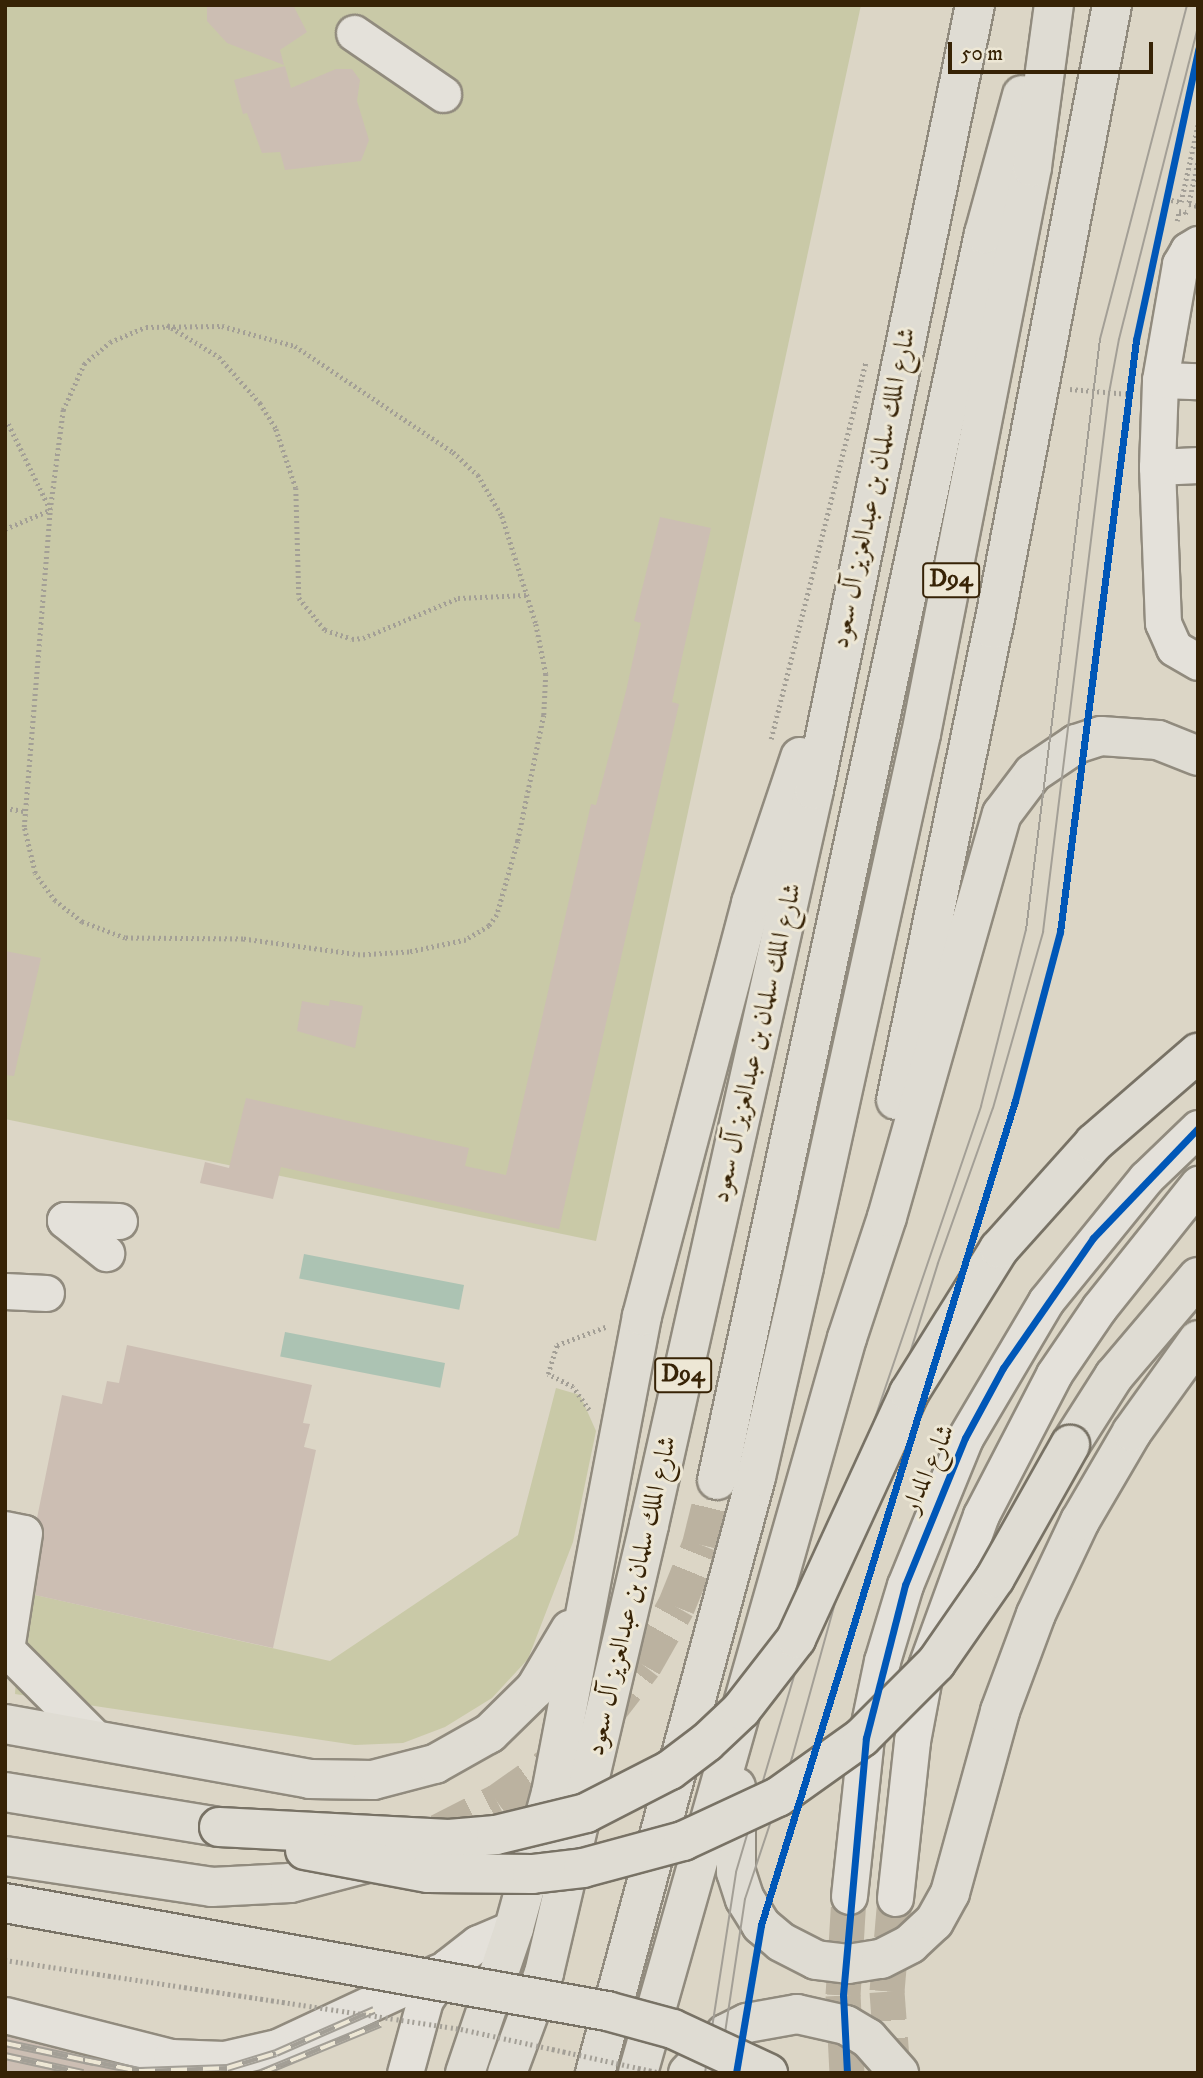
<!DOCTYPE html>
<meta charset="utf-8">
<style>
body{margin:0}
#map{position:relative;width:1203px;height:2078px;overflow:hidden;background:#dcd6c6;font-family:"IM FELL DW Pica",Amiri,serif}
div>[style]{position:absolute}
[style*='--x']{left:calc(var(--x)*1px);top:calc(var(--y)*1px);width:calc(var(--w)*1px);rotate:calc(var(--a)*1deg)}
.green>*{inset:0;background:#c9c9a7}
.water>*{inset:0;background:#acc3b3;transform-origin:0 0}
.building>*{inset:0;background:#ccbeb3}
.minor-tunnel>*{height:35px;margin-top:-17.5px;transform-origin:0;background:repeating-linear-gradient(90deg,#bbb2a0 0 35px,transparent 0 53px)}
.major-tunnel>*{height:38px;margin-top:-19px;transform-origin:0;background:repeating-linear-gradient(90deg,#bbb2a0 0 38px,transparent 0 57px)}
.path>*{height:4.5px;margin-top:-2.25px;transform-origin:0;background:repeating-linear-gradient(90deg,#a39f96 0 2px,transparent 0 5.5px)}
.roads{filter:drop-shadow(2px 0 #918b7e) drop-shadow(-2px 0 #918b7e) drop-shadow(0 2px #918b7e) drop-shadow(0 -2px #918b7e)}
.minor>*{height:35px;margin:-17.5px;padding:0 17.5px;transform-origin:17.5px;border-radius:17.5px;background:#e4e1da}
.major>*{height:38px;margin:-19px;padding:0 19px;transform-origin:19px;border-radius:19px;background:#dfdcd3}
.tram>*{height:2px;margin:-1px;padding:0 1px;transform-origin:1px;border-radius:1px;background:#a39f96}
.rail>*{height:8px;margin-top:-4px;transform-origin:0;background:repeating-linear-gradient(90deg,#ede7d5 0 16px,#a39f96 0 32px);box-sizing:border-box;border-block:2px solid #a39f96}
.path-bridge>*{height:4.5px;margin-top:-2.25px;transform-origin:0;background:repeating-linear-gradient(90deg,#a39f96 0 2px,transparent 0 5.5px)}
.bridges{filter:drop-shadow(2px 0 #787265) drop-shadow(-2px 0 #787265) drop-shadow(0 2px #787265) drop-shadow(0 -2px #787265)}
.major-bridge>*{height:38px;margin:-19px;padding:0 19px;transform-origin:19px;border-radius:19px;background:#dfdcd3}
.cycleway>*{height:7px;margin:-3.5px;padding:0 3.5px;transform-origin:3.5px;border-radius:3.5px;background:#0057b8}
span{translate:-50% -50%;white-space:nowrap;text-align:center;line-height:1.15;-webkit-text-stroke:6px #ede7d5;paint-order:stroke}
.shield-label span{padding:2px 5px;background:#ede7d5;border:2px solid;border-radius:5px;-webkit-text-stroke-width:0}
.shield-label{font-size:24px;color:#372306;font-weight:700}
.street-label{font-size:26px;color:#372306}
.frame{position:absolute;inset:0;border:7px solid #372306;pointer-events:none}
.scale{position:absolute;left:948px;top:42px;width:205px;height:32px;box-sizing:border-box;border:4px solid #372306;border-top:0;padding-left:9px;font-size:21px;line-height:24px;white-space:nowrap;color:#372306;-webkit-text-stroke:5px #ede7d5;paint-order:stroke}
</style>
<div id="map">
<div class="green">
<div style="clip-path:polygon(5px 5px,861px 5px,596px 1241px,5px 1119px)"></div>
<div style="clip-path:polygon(556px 1388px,580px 1395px,596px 1431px,573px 1542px,528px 1659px,492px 1698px,445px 1727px,403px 1743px,355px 1745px,15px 1694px,22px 1592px,330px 1661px,518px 1535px)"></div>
</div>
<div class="water">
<div style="left:304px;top:1254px;width:163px;height:25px;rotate:11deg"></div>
<div style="left:285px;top:1332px;width:163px;height:25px;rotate:11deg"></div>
</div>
<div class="building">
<div style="clip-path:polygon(207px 5px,293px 5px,307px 32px,280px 50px,284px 65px,227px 43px,207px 21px)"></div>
<div style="clip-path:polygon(285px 66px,291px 88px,336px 69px,352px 69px,360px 80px,357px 101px,369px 140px,361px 161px,285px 170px,280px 152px,262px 153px,247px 113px,243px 114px,234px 80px)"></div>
<div style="clip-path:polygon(660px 517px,711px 528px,672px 702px,679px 704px,559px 1229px,281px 1167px,273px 1199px,200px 1183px,205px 1162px,229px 1168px,246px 1098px,469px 1148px,465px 1166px,506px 1175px,591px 804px,596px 805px,626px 691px,641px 623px,634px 621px)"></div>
<div style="clip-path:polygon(5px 951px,41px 958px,14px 1076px,5px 1075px)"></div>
<div style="clip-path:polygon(330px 1000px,363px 1006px,355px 1048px,297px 1031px,302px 1001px,329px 1006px)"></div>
<div style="clip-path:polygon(127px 1345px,312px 1385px,303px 1423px,310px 1424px,304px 1447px,316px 1450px,273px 1648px,35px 1595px,44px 1535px,37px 1518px,62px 1395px,102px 1404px,107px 1381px,119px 1383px)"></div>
<div style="clip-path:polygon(5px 2036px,151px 2073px,5px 2073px)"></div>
</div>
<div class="minor-tunnel">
<div style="--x:847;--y:2073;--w:78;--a:-92.9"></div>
<div style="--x:843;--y:1995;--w:99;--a:-86.5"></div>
<div style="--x:893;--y:2073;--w:82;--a:-94.2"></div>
<div style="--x:887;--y:1991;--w:93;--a:-85.1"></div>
</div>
<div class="major-tunnel">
<div style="--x:439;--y:1833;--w:66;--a:-27"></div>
<div style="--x:498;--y:1803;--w:67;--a:-35.3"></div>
<div style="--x:553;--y:1764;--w:67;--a:-43.2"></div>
<div style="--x:602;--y:1718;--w:67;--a:-52.3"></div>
<div style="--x:643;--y:1665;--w:67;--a:-60.4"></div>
<div style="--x:676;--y:1607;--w:67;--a:-68"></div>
<div style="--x:701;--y:1545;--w:67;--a:-76.2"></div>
</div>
<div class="path">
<div style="--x:1198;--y:163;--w:42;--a:102.4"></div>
<div style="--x:1189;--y:204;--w:9;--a:13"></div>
<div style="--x:1166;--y:199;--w:15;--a:11"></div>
<div style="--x:1181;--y:202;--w:80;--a:-77.7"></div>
<div style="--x:1177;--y:221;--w:10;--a:-79"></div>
<div style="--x:1179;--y:211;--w:7;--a:8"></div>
<div style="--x:1186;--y:212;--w:5;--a:101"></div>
<div style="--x:167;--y:325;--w:61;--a:31.6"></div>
<div style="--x:219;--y:357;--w:62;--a:48.3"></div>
<div style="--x:260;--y:403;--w:31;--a:58"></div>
<div style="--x:276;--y:429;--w:62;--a:71.3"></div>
<div style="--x:296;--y:488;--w:110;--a:88.4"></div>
<div style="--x:299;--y:598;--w:41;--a:50.9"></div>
<div style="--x:325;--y:630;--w:28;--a:18"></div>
<div style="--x:352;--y:639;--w:11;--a:-5"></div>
<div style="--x:363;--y:638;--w:103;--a:-22.8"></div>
<div style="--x:458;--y:598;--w:68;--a:-2.5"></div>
<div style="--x:1070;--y:389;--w:59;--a:4.8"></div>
<div style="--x:5;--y:529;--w:49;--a:-22.9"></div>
<div style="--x:50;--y:510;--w:101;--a:-82.6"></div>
<div style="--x:63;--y:410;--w:51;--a:-65.5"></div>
<div style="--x:84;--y:364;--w:34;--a:-40"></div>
<div style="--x:110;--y:342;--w:39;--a:-23"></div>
<div style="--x:146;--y:327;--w:76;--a:-0.8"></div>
<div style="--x:222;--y:326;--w:76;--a:15.3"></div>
<div style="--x:295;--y:346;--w:190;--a:33.9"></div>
<div style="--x:453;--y:452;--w:34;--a:43"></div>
<div style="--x:478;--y:475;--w:48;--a:59.7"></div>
<div style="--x:502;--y:516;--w:113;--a:72.5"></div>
<div style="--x:536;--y:624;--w:51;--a:78.7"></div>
<div style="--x:546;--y:674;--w:41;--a:92.8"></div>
<div style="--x:544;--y:715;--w:129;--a:101.7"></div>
<div style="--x:518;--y:841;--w:77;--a:105.8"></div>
<div style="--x:497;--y:915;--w:14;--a:126"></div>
<div style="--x:489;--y:926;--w:27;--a:149"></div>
<div style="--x:466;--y:940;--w:58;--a:168.1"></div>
<div style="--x:409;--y:952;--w:49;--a:176.5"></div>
<div style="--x:360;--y:955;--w:118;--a:-172.2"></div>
<div style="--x:243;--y:939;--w:118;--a:-179.5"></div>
<div style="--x:125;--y:938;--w:46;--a:-159.6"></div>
<div style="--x:82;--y:922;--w:34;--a:-142"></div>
<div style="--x:55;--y:901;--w:34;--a:-126"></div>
<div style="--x:35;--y:873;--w:47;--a:-103.4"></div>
<div style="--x:24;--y:827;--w:318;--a:-85.3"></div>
<div style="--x:50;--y:510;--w:98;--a:-116"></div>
<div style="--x:771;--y:739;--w:390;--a:-75.9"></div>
<div style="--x:5;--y:808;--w:19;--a:9"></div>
<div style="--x:589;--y:1410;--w:28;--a:-125"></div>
<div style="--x:573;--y:1387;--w:28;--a:-153"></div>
<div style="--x:548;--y:1374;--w:30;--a:-73"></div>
<div style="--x:557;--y:1345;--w:54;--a:-20.4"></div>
</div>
<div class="roads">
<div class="minor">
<div style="--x:354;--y:33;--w:108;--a:34.4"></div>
<div style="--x:1160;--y:380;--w:38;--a:2"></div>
<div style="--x:1198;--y:465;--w:41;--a:177.2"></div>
<div style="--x:1157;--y:467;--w:156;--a:87.8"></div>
<div style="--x:1163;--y:623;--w:27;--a:66"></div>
<div style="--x:1174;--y:648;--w:28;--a:30"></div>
<div style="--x:1157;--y:467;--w:87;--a:-88"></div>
<div style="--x:1160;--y:380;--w:118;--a:-80.2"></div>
<div style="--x:1180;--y:264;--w:16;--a:-60"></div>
<div style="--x:1188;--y:250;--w:12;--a:-31"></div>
<div style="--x:65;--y:1220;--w:54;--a:1.1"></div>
<div style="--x:65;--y:1220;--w:53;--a:38.8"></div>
<div style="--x:5;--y:1291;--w:41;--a:2.8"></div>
<div style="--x:5;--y:1529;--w:19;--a:12"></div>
<div style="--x:24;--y:1533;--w:117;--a:98.8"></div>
<div style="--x:5;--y:1648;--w:130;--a:45"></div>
<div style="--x:849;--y:1896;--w:159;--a:-83.9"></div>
<div style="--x:866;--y:1738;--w:79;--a:-78.3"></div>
<div style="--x:882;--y:1661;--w:79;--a:-73.2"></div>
<div style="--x:905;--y:1585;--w:159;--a:-67.8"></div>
<div style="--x:965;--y:1438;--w:159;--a:-59.4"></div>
<div style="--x:1046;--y:1301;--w:159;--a:-50.9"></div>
<div style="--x:1146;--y:1178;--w:72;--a:-43.9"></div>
<div style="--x:895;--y:1898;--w:158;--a:-83.8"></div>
<div style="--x:912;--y:1741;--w:76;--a:-79.4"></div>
<div style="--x:926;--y:1666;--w:161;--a:-70"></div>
<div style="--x:981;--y:1515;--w:159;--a:-62.6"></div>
<div style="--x:1054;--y:1374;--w:80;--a:-55.7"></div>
<div style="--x:1099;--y:1308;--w:159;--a:-51.4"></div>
<div style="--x:5;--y:2015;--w:171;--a:14.2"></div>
<div style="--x:171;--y:2057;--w:53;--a:2.2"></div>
<div style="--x:224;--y:2059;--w:54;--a:-12.8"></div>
<div style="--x:277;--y:2047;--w:178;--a:-25"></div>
<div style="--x:405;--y:2073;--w:76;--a:-74.7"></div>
<div style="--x:425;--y:2000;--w:40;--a:-56"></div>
<div style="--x:447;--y:1967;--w:39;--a:-38"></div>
<div style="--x:478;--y:1943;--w:39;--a:-23"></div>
</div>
<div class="major">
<div style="--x:896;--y:1100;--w:481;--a:-78.4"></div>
<div style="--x:993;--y:629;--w:635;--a:-79.2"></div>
<div style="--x:1070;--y:1445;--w:82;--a:-57.5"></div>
<div style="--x:1114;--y:1376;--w:130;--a:-49.7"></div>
<div style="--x:717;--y:1480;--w:1274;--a:-77.91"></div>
<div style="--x:984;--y:234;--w:144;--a:-74.7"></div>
<div style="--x:5;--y:1724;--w:310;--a:10.2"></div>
<div style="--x:310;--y:1779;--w:63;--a:0.9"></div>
<div style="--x:373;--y:1780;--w:64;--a:-14.5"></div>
<div style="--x:435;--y:1764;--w:63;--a:-29.4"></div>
<div style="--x:490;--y:1733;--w:63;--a:-44.4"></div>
<div style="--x:535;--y:1689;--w:69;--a:-59.3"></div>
<div style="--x:736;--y:1787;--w:85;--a:90"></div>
<div style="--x:736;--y:1872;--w:28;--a:72"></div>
<div style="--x:745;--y:1899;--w:31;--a:58"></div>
<div style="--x:761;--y:1925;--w:26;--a:40"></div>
<div style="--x:781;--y:1942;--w:39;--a:27"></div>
<div style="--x:816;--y:1960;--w:32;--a:7"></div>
<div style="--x:848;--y:1964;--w:33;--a:-9"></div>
<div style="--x:881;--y:1959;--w:33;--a:-27"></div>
<div style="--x:910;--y:1944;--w:33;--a:-43"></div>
<div style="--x:934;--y:1922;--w:33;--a:-61"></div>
<div style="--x:950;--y:1893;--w:189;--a:-74.6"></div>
<div style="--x:1000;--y:1711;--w:103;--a:-69.6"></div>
<div style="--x:1036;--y:1614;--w:103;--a:-64.7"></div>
<div style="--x:1080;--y:1521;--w:103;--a:-59.7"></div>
<div style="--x:1132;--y:1432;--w:113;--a:-54.3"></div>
<div style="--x:5;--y:1792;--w:217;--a:9.3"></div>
<div style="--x:5;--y:1856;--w:209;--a:8.5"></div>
<div style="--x:212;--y:1887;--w:78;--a:-2.9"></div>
<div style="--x:290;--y:1883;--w:95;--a:-14.6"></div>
<div style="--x:465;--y:2073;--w:153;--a:-71.3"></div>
<div style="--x:514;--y:1928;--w:140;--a:-74.7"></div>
<div style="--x:551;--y:1793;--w:486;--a:-79.2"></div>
<div style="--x:642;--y:1316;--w:427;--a:-75.2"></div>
<div style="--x:751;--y:903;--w:154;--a:-71.4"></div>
<div style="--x:507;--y:2073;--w:107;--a:-69.7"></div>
<div style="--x:544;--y:1973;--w:460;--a:-76.8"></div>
<div style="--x:649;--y:1525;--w:753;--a:-77.35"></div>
<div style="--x:814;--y:790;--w:801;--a:-78.41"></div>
<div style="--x:595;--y:2073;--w:617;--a:-74.88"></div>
<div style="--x:756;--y:1477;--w:215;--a:-77.1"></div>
<div style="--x:804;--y:1267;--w:546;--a:-77.62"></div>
<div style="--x:921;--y:734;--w:578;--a:-78.92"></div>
<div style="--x:1032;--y:167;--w:163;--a:-82.3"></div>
<div style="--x:638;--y:2073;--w:764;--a:-74.13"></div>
<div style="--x:847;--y:1338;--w:127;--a:-71.7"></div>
<div style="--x:887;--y:1217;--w:419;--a:-74.1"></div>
<div style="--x:1002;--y:814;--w:51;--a:-52.9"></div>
<div style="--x:1033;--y:773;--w:52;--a:-34"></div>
<div style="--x:1076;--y:744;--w:26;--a:-18"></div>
<div style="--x:1101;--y:736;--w:57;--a:4"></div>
<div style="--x:1158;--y:740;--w:43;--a:21.8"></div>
<div style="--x:688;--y:2073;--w:54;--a:-46.5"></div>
<div style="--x:725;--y:2034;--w:25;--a:-27"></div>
<div style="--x:747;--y:2023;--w:51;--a:-10.2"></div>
<div style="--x:797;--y:2014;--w:50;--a:12.7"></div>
<div style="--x:846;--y:2025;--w:26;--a:31"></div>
<div style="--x:868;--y:2038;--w:47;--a:48.5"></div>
</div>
</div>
<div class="tram">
<div style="--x:705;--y:2073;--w:203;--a:-81.2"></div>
<div style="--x:736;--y:1872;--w:372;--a:-73.5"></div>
<div style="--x:842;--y:1515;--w:432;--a:-71.2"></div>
<div style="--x:981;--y:1106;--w:182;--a:-75.7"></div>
<div style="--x:1026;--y:930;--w:596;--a:-82.86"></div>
<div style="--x:1100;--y:339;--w:345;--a:-75.4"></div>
<div style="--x:719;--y:2073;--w:176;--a:-81.5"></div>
<div style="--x:745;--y:1899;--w:149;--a:-71.6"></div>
<div style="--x:792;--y:1758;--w:247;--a:-74.5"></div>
<div style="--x:858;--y:1520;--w:269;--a:-72.7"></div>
<div style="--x:938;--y:1263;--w:164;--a:-70.5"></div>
<div style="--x:993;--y:1108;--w:183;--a:-74.1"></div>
<div style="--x:1043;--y:932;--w:543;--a:-83.02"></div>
<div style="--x:1109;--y:393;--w:55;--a:-79.5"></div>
<div style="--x:1119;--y:339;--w:322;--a:-75.8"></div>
</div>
<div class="rail">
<div style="--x:5;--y:2043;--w:91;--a:12.1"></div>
<div style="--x:5;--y:2056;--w:80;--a:12.3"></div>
<div style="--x:85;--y:2060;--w:55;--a:11.5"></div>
<div style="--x:139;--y:2071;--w:88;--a:-2"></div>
<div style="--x:227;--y:2068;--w:51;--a:-17"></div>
<div style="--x:276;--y:2053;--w:107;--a:-23.7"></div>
<div style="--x:261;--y:2073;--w:129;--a:-22.4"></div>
</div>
<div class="path-bridge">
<div style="--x:5;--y:1960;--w:461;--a:8.6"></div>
<div style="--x:461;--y:2029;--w:205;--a:12.4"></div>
</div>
<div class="bridges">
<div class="major-bridge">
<div style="--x:219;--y:1827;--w:230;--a:3"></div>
<div style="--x:449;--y:1839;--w:47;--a:-4.9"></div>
<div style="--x:496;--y:1835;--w:93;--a:-13.7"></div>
<div style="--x:586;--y:1813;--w:94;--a:-27.1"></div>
<div style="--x:670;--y:1770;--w:46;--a:-37.1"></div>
<div style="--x:707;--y:1742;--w:47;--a:-43.3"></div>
<div style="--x:741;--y:1710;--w:90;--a:-52.2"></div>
<div style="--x:796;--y:1639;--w:271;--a:-65.3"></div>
<div style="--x:909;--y:1393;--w:170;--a:-58"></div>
<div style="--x:999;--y:1249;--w:142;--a:-48.1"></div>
<div style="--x:1094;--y:1143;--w:138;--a:-40.9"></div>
<div style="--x:305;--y:1850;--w:125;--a:10.6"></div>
<div style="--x:428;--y:1873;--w:104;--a:0.6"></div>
<div style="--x:532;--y:1874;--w:51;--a:-6.7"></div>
<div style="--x:583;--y:1868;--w:104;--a:-15.1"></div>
<div style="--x:683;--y:1841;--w:105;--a:-24.9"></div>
<div style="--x:778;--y:1797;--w:103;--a:-35.5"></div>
<div style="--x:862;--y:1737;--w:105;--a:-45"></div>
<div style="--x:936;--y:1663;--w:103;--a:-55.2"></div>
<div style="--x:995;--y:1578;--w:153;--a:-60.6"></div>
<div style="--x:5;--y:1903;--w:612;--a:10.17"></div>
<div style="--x:607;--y:2011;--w:68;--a:15.3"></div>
<div style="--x:673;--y:2029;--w:105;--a:24.9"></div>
</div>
</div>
<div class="cycleway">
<div style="--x:736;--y:2073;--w:150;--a:-80.4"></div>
<div style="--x:761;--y:1925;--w:862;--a:-72.87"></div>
<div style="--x:1015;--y:1101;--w:175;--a:-75.1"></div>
<div style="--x:1060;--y:932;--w:597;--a:-82.68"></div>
<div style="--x:1136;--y:340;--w:297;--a:-77.9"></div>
<div style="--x:847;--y:2073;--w:78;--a:-92.9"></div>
<div style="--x:843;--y:1995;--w:258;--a:-84.9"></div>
<div style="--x:866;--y:1738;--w:158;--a:-75.7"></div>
<div style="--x:905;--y:1585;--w:159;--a:-67.8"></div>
<div style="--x:965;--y:1438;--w:80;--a:-61.5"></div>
<div style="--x:1003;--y:1368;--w:158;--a:-55.3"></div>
<div style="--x:1093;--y:1238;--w:152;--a:-46.3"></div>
</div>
<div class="shield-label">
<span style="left:951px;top:580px">D94</span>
<span style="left:683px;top:1375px">D94</span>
</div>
<div class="street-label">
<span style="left:874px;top:488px;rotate:-78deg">شارع الملك سلمان بن عبدالعزيز آل سعود</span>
<span style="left:757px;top:1043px;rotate:-77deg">شارع الملك سلمان بن عبدالعزيز آل سعود</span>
<span style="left:929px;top:1469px;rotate:-66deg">شارع المدار</span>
<span style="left:632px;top:1596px;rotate:-77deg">شارع الملك سلمان بن عبدالعزيز آل سعود</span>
</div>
<div class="frame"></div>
<div class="scale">50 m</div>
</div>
